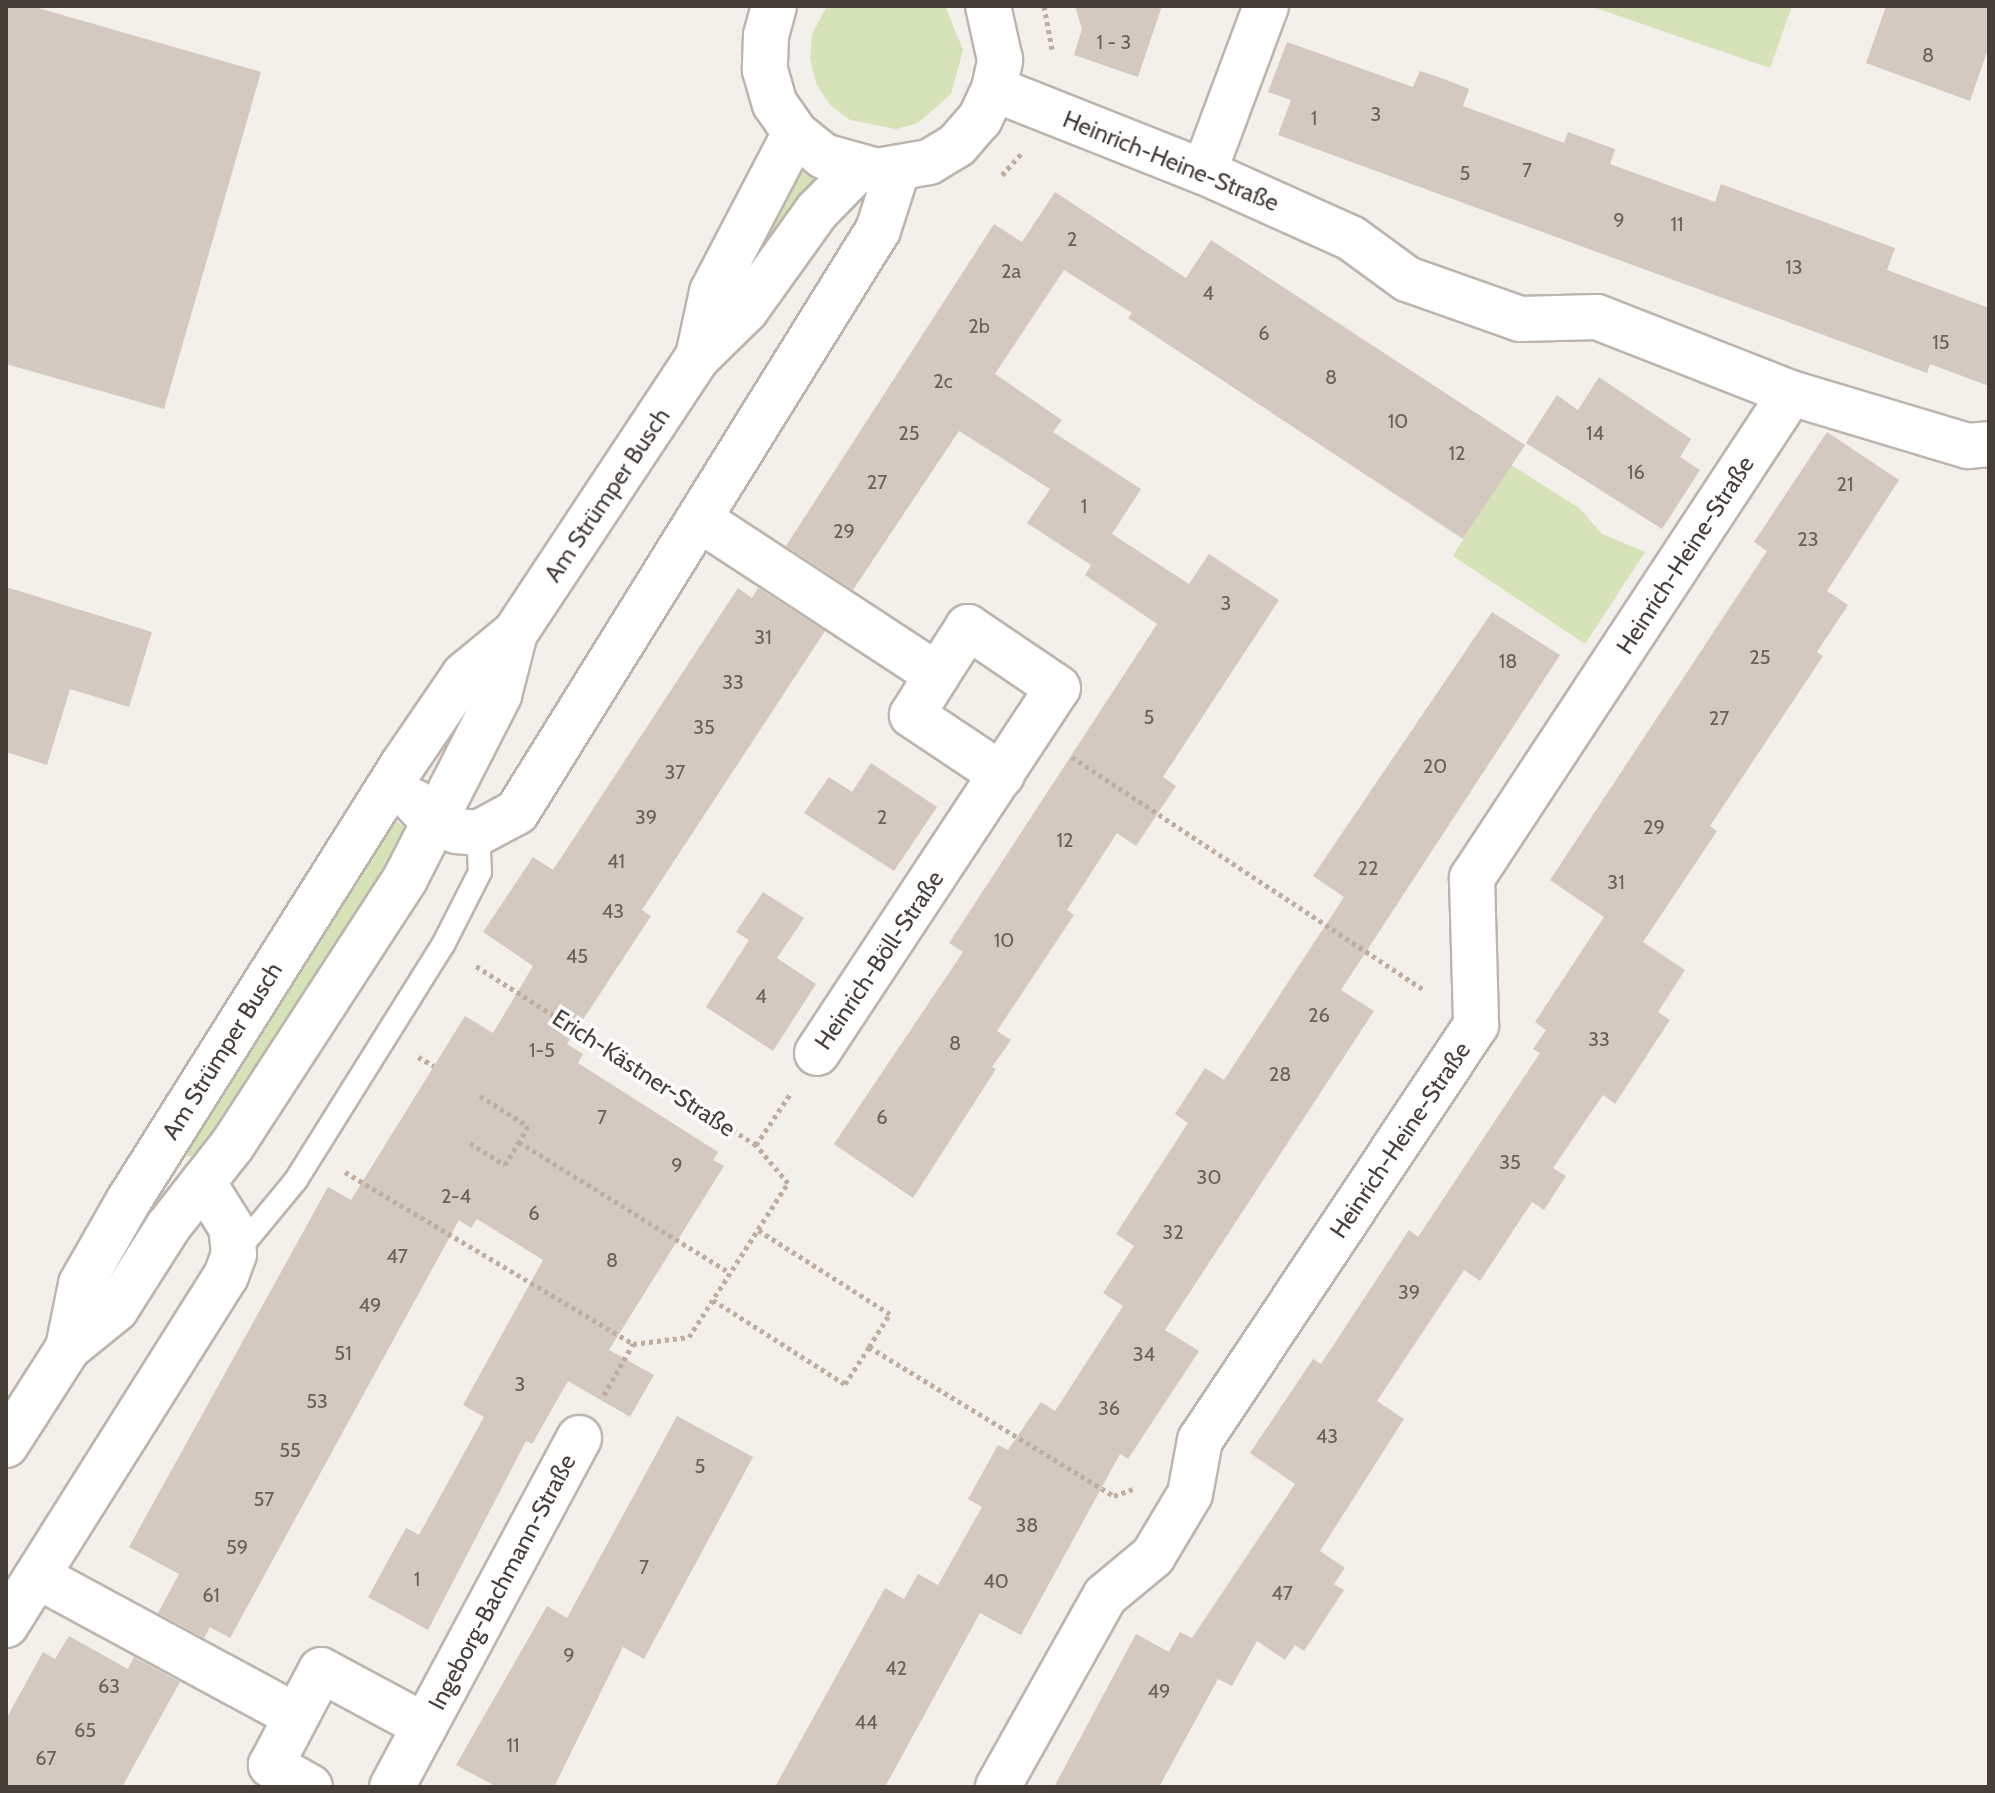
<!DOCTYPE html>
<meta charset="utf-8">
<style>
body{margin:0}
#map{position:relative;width:1995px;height:1793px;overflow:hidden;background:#f3efea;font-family:Cabin,sans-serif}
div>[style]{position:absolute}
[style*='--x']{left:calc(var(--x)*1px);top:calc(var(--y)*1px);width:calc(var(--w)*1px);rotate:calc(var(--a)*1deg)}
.green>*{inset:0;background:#d6e2b8}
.building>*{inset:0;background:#d3c9c1}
.path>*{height:5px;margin-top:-2.5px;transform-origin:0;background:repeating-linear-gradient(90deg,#bdaea0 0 4px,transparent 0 8px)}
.roads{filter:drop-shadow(2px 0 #bdb5ad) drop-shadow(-2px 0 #bdb5ad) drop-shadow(0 2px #bdb5ad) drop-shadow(0 -2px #bdb5ad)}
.service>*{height:22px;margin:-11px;padding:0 11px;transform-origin:11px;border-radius:11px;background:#fff}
.minor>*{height:44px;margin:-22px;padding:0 22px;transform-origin:22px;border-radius:22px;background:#fff}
span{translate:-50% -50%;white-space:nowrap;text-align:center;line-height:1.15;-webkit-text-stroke:7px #fff;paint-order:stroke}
.number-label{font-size:20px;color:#69625b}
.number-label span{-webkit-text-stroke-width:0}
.street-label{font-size:24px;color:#463f39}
.frame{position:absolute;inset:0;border:8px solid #463f39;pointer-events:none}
</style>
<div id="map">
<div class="green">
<div style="clip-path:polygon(827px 6px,945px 6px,963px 50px,951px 94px,918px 123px,896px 129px,850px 120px,830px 105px,816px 83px,810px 59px,812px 34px)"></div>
<div style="clip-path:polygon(1590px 6px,1792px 6px,1770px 68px)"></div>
<div style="clip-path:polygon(798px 168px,819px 183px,751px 279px,739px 270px)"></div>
<div style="clip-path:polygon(1510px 464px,1579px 508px,1602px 534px,1645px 552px,1585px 644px,1453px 556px)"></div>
<div style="clip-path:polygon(391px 815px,407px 831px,397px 867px,203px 1159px,176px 1154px)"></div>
</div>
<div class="building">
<div style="clip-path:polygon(6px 6px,31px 6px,261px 72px,164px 409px,6px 364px)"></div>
<div style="clip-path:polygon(1075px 6px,1162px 6px,1138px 77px,1074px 55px,1082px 29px)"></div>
<div style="clip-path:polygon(1886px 6px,1989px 6px,1989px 46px,1970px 101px,1866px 63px)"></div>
<div style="clip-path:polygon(1287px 42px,1413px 87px,1420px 71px,1444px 79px,1469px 89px,1463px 106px,1564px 143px,1568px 132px,1615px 149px,1610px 164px,1715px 202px,1721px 184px,1895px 248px,1887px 270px,1989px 308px,1989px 386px,1930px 364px,1927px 373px,1278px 135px,1291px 100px,1268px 92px)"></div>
<div style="clip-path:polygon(1055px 192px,1186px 278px,1211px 240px,1525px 445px,1463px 539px,1128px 318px,1132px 313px,1064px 270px,995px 374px,1062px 420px,1053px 432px,1141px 489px,1112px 534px,1189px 584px,1209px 554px,1279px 600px,1163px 777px,1176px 786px,1136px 846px,1117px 833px,1067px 910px,1074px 915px,997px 1031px,1011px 1040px,992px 1067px,996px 1069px,913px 1198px,834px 1144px,963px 952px,949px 943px,1157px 624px,1085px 575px,1091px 565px,1027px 523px,1050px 489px,959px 431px,853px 590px,786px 546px,994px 224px,1022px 242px)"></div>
<div style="clip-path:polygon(1599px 377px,1691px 439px,1680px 457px,1700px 470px,1662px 529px,1526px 443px,1557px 395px,1578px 410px)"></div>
<div style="clip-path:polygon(1827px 432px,1899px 480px,1827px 591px,1848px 605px,1817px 652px,1823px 656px,1710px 826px,1717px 831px,1643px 942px,1685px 970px,1658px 1012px,1670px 1020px,1615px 1104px,1603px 1095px,1553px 1168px,1566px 1176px,1544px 1210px,1532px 1202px,1480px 1281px,1464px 1270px,1377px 1401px,1404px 1419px,1320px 1551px,1345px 1568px,1334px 1584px,1344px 1590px,1304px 1651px,1295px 1645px,1285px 1660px,1257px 1641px,1232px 1686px,1218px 1679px,1159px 1787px,1054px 1787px,1136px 1634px,1169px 1652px,1180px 1632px,1192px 1638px,1295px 1484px,1250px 1453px,1313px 1359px,1321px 1364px,1409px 1230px,1418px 1237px,1540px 1053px,1533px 1049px,1546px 1030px,1535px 1022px,1604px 917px,1550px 880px,1767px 551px,1754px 542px)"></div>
<div style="clip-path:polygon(6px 587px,152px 632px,129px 707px,70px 689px,47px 765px,6px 752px)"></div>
<div style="clip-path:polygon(738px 588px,752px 598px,758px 588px,825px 631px,642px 910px,651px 916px,567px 1044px,583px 1054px,578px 1063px,718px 1152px,713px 1160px,724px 1166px,609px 1350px,654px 1375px,630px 1417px,568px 1381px,532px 1444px,526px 1441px,428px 1630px,368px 1597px,406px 1528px,419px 1535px,484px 1417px,463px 1405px,543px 1260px,477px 1219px,471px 1228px,459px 1220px,230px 1638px,210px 1627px,204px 1638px,158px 1613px,179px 1574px,129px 1547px,328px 1187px,351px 1200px,465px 1016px,493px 1033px,533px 966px,483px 932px,533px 857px,553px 870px)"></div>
<div style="clip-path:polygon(1492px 612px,1560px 655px,1341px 990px,1374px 1011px,1165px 1330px,1199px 1351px,1128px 1459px,1120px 1454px,1021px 1635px,980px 1613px,885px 1787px,775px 1787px,885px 1588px,904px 1599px,918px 1574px,938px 1585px,982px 1507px,968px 1499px,998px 1445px,1008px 1450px,1041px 1402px,1055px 1411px,1123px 1306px,1103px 1293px,1134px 1246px,1116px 1234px,1188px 1123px,1175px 1114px,1205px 1068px,1224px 1080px,1344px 897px,1313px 876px)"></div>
<div style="clip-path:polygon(871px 763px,937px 807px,894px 871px,804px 813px,829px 777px,852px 792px)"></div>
<div style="clip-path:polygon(763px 892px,804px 918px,777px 958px,765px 950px,816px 984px,773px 1051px,706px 1007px,749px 940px,736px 932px)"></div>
<div style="clip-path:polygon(677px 1416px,753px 1457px,644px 1659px,623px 1647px,554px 1787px,497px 1787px,456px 1765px,547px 1606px,567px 1618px)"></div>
<div style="clip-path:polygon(69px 1636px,128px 1669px,134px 1657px,180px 1682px,122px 1787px,6px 1787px,6px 1719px,43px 1652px,55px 1659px)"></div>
</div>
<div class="path">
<div style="--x:1044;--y:6;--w:44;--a:79.5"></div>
<div style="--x:1002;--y:175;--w:30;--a:-48"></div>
<div style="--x:1072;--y:757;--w:422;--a:33.5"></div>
<div style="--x:418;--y:1057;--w:18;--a:29"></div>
<div style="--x:480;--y:1096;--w:57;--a:32"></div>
<div style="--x:528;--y:1126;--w:18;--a:119"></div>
<div style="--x:519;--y:1142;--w:248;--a:31.8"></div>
<div style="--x:470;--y:1143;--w:41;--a:32.2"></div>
<div style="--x:505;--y:1165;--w:27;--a:-59"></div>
<div style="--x:756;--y:1145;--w:63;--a:-56.1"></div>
<div style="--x:345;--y:1172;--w:335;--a:30.8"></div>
<div style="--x:633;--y:1344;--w:56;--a:-7.1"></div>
<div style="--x:689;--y:1337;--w:183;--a:-57.3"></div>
<div style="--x:788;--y:1183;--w:50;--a:-130.1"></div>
<div style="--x:756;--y:1145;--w:334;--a:-147.4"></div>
<div style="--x:713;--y:1300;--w:156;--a:32.5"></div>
<div style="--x:845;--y:1384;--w:44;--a:-57"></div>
<div style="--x:869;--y:1347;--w:39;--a:-58"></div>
<div style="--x:890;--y:1314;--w:156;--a:-147.5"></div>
<div style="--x:869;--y:1347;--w:287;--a:31.3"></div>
<div style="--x:1114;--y:1496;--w:20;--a:-20"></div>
<div style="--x:604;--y:1395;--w:59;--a:-60.4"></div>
</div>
<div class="roads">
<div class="service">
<div style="--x:235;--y:1254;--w:96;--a:-50.5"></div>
<div style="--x:296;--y:1180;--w:277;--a:-58"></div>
<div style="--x:443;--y:945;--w:82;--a:-63.1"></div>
<div style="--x:480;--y:872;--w:39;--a:-93"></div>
</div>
<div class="minor">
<div style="--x:774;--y:6;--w:30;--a:105"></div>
<div style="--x:766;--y:35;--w:35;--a:92"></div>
<div style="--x:765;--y:70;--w:35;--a:74"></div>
<div style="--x:775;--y:104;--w:35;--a:55"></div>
<div style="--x:795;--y:133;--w:36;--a:39"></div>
<div style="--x:823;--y:156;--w:56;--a:15.5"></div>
<div style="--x:877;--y:171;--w:53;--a:-9.8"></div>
<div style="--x:929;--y:162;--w:33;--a:-31"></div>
<div style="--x:957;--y:145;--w:35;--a:-49"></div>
<div style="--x:980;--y:119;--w:33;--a:-65"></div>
<div style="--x:994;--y:89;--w:30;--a:-78"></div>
<div style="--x:1000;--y:60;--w:55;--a:-102.5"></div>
<div style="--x:994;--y:89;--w:226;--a:21.6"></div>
<div style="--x:1204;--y:172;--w:161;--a:24.2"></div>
<div style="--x:1351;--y:238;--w:69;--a:36.2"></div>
<div style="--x:1407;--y:279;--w:120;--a:19.5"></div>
<div style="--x:1520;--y:319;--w:77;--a:-1.5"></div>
<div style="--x:1597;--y:317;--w:208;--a:21.4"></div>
<div style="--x:1791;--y:393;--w:581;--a:123.33"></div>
<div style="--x:1472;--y:878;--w:147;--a:88.4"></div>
<div style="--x:1476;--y:1025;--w:498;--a:123.6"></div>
<div style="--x:1200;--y:1440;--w:55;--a:100.5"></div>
<div style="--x:1190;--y:1494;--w:72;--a:120.8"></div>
<div style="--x:1153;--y:1556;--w:62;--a:140.2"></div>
<div style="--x:1105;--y:1596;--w:219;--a:119.3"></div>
<div style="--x:795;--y:133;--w:179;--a:117.6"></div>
<div style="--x:712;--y:292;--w:66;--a:102.2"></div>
<div style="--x:698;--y:357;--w:67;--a:-44.4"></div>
<div style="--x:746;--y:310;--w:122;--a:-54.4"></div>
<div style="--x:817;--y:211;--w:59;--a:-45.7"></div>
<div style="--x:1204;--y:172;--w:177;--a:-69.5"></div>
<div style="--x:1791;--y:393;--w:185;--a:16.7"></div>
<div style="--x:1968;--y:446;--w:21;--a:-5"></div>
<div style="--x:702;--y:521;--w:281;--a:33.2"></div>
<div style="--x:937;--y:675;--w:47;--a:122"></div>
<div style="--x:912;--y:715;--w:108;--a:33.7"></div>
<div style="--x:415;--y:802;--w:26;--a:47"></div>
<div style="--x:433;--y:821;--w:25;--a:23"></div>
<div style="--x:456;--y:831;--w:22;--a:5"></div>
<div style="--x:478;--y:833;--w:44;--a:-28.3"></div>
<div style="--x:517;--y:812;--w:685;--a:-58.19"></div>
<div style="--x:878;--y:230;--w:62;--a:-72.1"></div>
<div style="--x:817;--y:1053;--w:437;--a:-56.6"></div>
<div style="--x:1058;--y:688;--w:109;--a:-145.9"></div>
<div style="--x:968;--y:627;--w:57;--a:122.9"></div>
<div style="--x:68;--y:1348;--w:65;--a:-78.5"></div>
<div style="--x:81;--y:1284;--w:97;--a:-60.3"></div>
<div style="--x:129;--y:1200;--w:513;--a:-57.83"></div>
<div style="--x:402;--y:766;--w:110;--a:-55.7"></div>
<div style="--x:464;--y:675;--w:66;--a:-39.5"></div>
<div style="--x:515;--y:633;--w:331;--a:-56.5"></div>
<div style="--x:6;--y:1445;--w:115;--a:-57.4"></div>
<div style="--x:68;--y:1348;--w:62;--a:-39.1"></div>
<div style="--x:116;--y:1309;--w:97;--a:-57.6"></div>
<div style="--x:168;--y:1227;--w:105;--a:-51.9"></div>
<div style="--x:233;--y:1144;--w:316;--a:-57"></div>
<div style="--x:405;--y:879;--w:207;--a:-62.9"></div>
<div style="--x:499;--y:695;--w:64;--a:-75.5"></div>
<div style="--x:37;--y:1576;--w:294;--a:28.4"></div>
<div style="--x:6;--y:1625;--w:413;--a:-57.8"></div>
<div style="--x:226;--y:1276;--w:23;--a:-70"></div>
<div style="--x:234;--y:1254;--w:27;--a:-96"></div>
<div style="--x:231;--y:1227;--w:53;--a:-121.9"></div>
<div style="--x:310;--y:1787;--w:45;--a:-150.6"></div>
<div style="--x:271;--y:1765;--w:107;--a:-62.2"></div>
<div style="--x:321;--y:1670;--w:118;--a:28.3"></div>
<div style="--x:392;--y:1787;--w:396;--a:-61.8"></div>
</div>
</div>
<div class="number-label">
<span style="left:1114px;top:42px">1 - 3</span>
<span style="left:1928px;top:55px">8</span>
<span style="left:1376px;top:114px">3</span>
<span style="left:1314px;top:118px">1</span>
<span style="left:1527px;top:170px">7</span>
<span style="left:1465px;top:173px">5</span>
<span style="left:1619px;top:220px">9</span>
<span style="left:1677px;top:224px">11</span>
<span style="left:1072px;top:239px">2</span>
<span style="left:1794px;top:267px">13</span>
<span style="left:1011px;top:271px">2a</span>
<span style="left:1208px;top:293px">4</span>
<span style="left:979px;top:326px">2b</span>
<span style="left:1264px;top:333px">6</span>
<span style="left:1941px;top:342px">15</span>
<span style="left:1331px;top:377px">8</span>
<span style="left:943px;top:381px">2c</span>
<span style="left:1398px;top:421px">10</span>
<span style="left:909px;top:433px">25</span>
<span style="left:1595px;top:433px">14</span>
<span style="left:1457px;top:453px">12</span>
<span style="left:1636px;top:472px">16</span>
<span style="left:877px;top:482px">27</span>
<span style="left:1845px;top:484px">21</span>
<span style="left:1084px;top:506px">1</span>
<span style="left:844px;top:531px">29</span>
<span style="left:1808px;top:539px">23</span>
<span style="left:1226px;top:603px">3</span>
<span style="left:763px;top:637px">31</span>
<span style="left:1760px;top:657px">25</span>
<span style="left:1508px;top:661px">18</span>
<span style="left:733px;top:682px">33</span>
<span style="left:1149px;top:717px">5</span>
<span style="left:1719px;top:718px">27</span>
<span style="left:704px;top:727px">35</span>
<span style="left:1435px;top:766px">20</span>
<span style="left:675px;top:772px">37</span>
<span style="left:646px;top:817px">39</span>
<span style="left:882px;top:817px">2</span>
<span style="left:1654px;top:827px">29</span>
<span style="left:1065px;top:840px">12</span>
<span style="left:616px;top:861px">41</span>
<span style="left:1368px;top:868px">22</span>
<span style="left:1616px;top:882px">31</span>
<span style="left:613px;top:911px">43</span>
<span style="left:1004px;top:940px">10</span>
<span style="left:577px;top:956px">45</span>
<span style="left:761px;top:996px">4</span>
<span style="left:1319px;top:1015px">26</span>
<span style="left:1599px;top:1039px">33</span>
<span style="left:955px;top:1043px">8</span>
<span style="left:542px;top:1050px">1-5</span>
<span style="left:1280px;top:1074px">28</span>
<span style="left:602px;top:1117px">7</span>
<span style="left:882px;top:1117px">6</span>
<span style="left:1510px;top:1162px">35</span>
<span style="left:677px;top:1165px">9</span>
<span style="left:1209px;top:1177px">30</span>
<span style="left:456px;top:1196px">2-4</span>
<span style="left:534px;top:1213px">6</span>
<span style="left:1173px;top:1232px">32</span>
<span style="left:397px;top:1256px">47</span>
<span style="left:612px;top:1260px">8</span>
<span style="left:1409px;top:1292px">39</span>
<span style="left:370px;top:1305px">49</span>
<span style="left:343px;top:1353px">51</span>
<span style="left:1144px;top:1354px">34</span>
<span style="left:520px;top:1384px">3</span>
<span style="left:317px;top:1401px">53</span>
<span style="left:1109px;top:1408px">36</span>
<span style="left:1327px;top:1436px">43</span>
<span style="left:290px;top:1450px">55</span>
<span style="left:700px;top:1466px">5</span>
<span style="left:264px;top:1499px">57</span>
<span style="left:1027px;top:1525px">38</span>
<span style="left:237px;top:1547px">59</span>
<span style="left:644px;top:1567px">7</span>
<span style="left:417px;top:1579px">1</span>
<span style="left:996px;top:1581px">40</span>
<span style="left:1282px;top:1593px">47</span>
<span style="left:211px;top:1595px">61</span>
<span style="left:569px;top:1655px">9</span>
<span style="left:896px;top:1668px">42</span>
<span style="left:109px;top:1686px">63</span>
<span style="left:1159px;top:1691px">49</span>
<span style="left:866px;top:1722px">44</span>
<span style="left:85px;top:1730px">65</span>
<span style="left:513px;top:1745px">11</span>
<span style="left:46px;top:1758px">67</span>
</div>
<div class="street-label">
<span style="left:1171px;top:161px;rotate:22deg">Heinrich-Heine-Straße</span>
<span style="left:607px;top:495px;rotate:-56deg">Am Strümper Busch</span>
<span style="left:1685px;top:555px;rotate:-57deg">Heinrich-Heine-Straße</span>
<span style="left:879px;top:960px;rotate:-56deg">Heinrich-Böll-Straße</span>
<span style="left:222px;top:1051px;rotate:-58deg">Am Strümper Busch</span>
<span style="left:644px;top:1073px;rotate:33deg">Erich-Kästner-Straße</span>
<span style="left:1400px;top:1140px;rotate:-56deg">Heinrich-Heine-Straße</span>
<span style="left:502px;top:1582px;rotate:-62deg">Ingeborg-Bachmann-Straße</span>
</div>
<div class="frame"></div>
</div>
